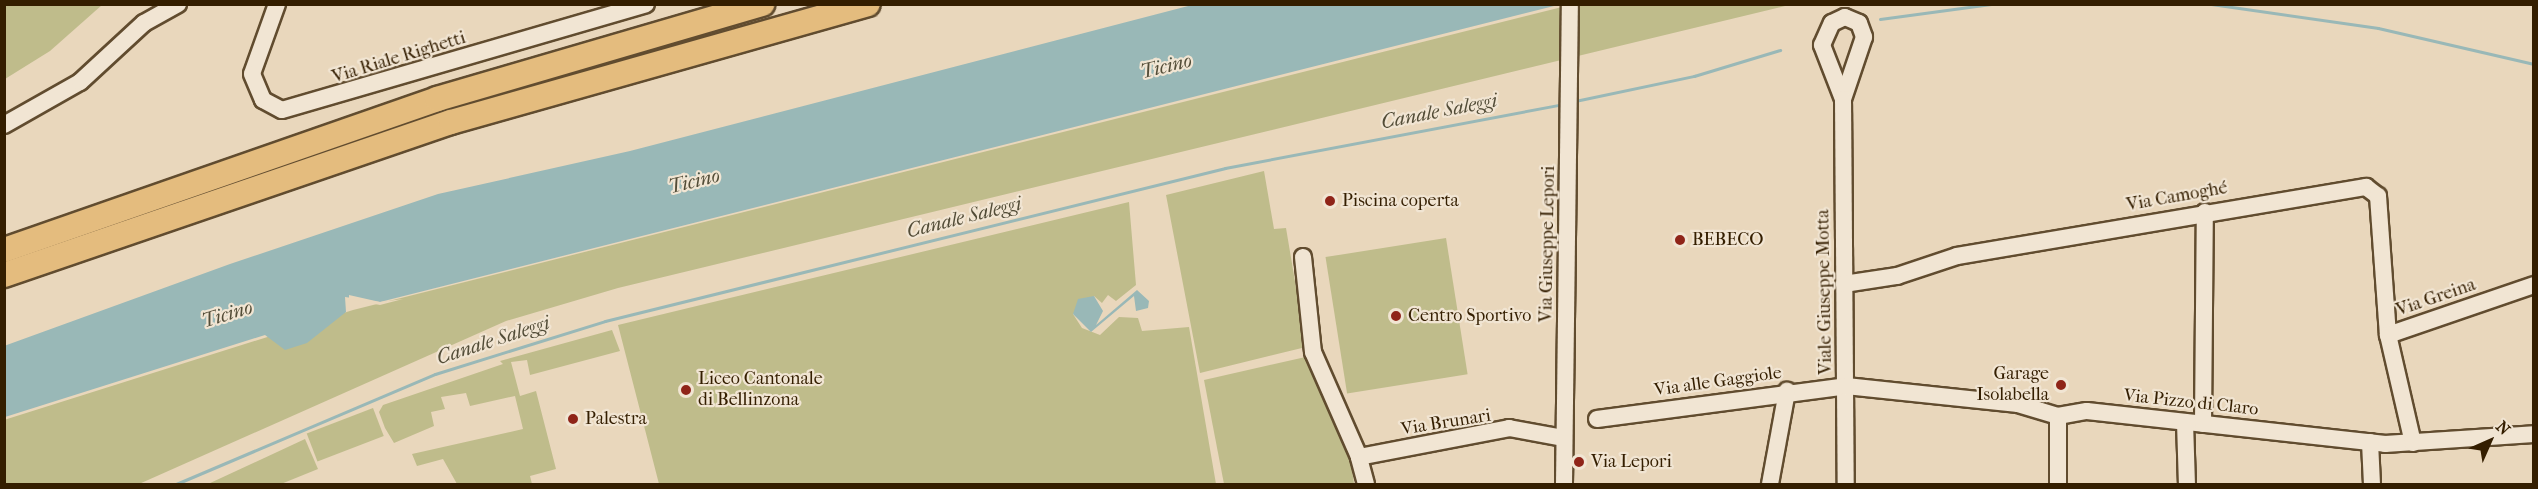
<!DOCTYPE html>
<meta charset="utf-8">
<style>
body{margin:0}
#map{position:relative;width:2538px;height:489px;overflow:hidden;background:#e9d7bc;font-family:"IM FELL French Canon",serif}
div>[style]{position:absolute}
[style*='--x']{left:calc(var(--x)*1px);top:calc(var(--y)*1px);width:calc(var(--w)*1px);rotate:calc(var(--a)*1deg)}
.green>*{inset:0;background:#bfbc8b;transform-origin:0 0}
.water>*{inset:0;background:#99b8b7}
.pier>*{inset:0;background:#e9d7bc}
.stream>*{height:3px;margin:-1.5px;padding:0 1.5px;transform-origin:1.5px;border-radius:1.5px;background:#99b8b7}
.roads{filter:drop-shadow(2px 0 #614c2f) drop-shadow(-2px 0 #614c2f) drop-shadow(0 2px #614c2f) drop-shadow(0 -2px #614c2f)}
.minor>*{height:16px;margin:-8px;padding:0 8px;transform-origin:8px;border-radius:8px;background:#f1e5d3}
.highway>*{height:24px;margin:-12px;padding:0 12px;transform-origin:12px;border-radius:12px;background:#e4bc7e}
.dots>*{width:16px;height:16px;translate:-50% -50%;box-sizing:border-box;border:3px solid #f1e5d3;border-radius:50%}
span{translate:-50% -50%;white-space:nowrap;text-align:center;line-height:1.15;-webkit-text-stroke:4.5px #f1e5d3;paint-order:stroke}
.street-label{font-size:18px;color:#341e00}
.poi-label{font-size:18px;color:#341e00}
.left{translate:0 -50%;text-align:left}
.right{translate:-100% -50%;text-align:right}
.water-label{font-size:20px;color:#524c37;font-style:italic}
.frame{position:absolute;inset:0;border:6px solid #341e00;pointer-events:none}
.north{position:absolute;left:2460px;top:411px;width:60px;height:60px;-webkit-text-stroke:4px #f1e5d3;paint-order:stroke;rotate:45deg;font-size:16px;font-weight:700;line-height:24px;text-align:center;color:#341e00}
.north::after{content:'';display:block;margin:auto;width:21px;height:27px;background:#341e00;clip-path:polygon(50% 0,100% 100%,50% 72%,0 100%)}
</style>
<div id="map">
<div class="green">
<div style="clip-path:polygon(5px 4px,102px 4px,102px 5px,50px 51px,5px 79px)"></div>
<div style="clip-path:polygon(1570px 5px,1789px 5px,618px 288px,506px 321px,139px 484px,5px 484px,4px 420px,353px 310px)"></div>
<div style="clip-path:polygon(1264px 171px,1274px 229px,1286px 228px,1306px 347px,1200px 373px,1166px 195px)"></div>
<div style="clip-path:polygon(1129px 202px,1136px 285px,1116px 301px,1108px 295px,1102px 303px,1094px 296px,1073px 314px,1082px 328px,1100px 335px,1119px 317px,1138px 318px,1142px 331px,1189px 327px,1216px 484px,659px 484px,618px 325px)"></div>
<div style="left:1446px;top:238px;width:138px;height:122px;rotate:81deg"></div>
<div style="clip-path:polygon(612px 330px,620px 351px,530px 375px,527px 360px,511px 362px,520px 396px,536px 391px,556px 469px,530px 476px,532px 484px,457px 484px,443px 459px,417px 466px,412px 454px,523px 429px,515px 396px,470px 406px,466px 393px,441px 397px,445px 409px,431px 412px,434px 426px,394px 443px,385px 428px,379px 412px,383px 405px,503px 364px,500px 361px)"></div>
<div style="clip-path:polygon(1310px 356px,1350px 453px,1354px 484px,1224px 484px,1204px 380px)"></div>
<div style="left:373px;top:408px;width:30px;height:71px;rotate:69deg"></div>
<div style="clip-path:polygon(305px 439px,318px 469px,281px 484px,208px 484px)"></div>
</div>
<div class="water">
<div style="clip-path:polygon(1192px 5px,1558px 5px,380px 302px,345px 297px,346px 312px,307px 343px,285px 350px,265px 335px,5px 417px,4px 346px,230px 264px,438px 194px,630px 151px)"></div>
<div style="clip-path:polygon(1137px 290px,1149px 301px,1148px 308px,1136px 311px,1134px 296px,1091px 332px,1073px 314px,1078px 299px,1094px 296px,1103px 311px,1096px 325px)"></div>
</div>
<div class="pier">
<div style="clip-path:polygon(349px 295px,380px 302px,403px 299px,380px 305px,349px 299px,349px 312px)"></div>
</div>
<div class="stream">
<div style="--x:2211;--y:4;--w:169;--a:8.2"></div>
<div style="--x:2378;--y:28;--w:160;--a:13"></div>
<div style="--x:1880;--y:19;--w:112;--a:-7.7"></div>
<div style="--x:1575;--y:101;--w:122;--a:-11.9"></div>
<div style="--x:1694;--y:76;--w:90;--a:-16.8"></div>
<div style="--x:176;--y:484;--w:281;--a:-23"></div>
<div style="--x:435;--y:374;--w:178;--a:-17.3"></div>
<div style="--x:605;--y:321;--w:639;--a:-13.86"></div>
<div style="--x:1225;--y:168;--w:344;--a:-10.7"></div>
</div>
<div class="roads">
<div class="minor">
<div style="--x:277;--y:4;--w:74;--a:109.7"></div>
<div style="--x:252;--y:74;--w:28;--a:67"></div>
<div style="--x:263;--y:100;--w:21;--a:28"></div>
<div style="--x:282;--y:110;--w:379;--a:-16.2"></div>
<div style="--x:1843;--y:99;--w:58;--a:-111.3"></div>
<div style="--x:1822;--y:45;--w:24;--a:-66"></div>
<div style="--x:1832;--y:23;--w:14;--a:-25"></div>
<div style="--x:1845;--y:17;--w:15;--a:23"></div>
<div style="--x:1859;--y:23;--w:15;--a:70"></div>
<div style="--x:1864;--y:37;--w:65;--a:108.7"></div>
<div style="--x:1843;--y:99;--w:385;--a:89.6"></div>
<div style="--x:4;--y:125;--w:87;--a:-29.5"></div>
<div style="--x:80;--y:82;--w:87;--a:-42.7"></div>
<div style="--x:144;--y:23;--w:39;--a:-29"></div>
<div style="--x:1303;--y:257;--w:96;--a:84"></div>
<div style="--x:1313;--y:352;--w:115;--a:66.3"></div>
<div style="--x:1844;--y:284;--w:54;--a:-8.6"></div>
<div style="--x:1897;--y:276;--w:63;--a:-18.4"></div>
<div style="--x:1957;--y:256;--w:415;--a:-9.6"></div>
<div style="--x:2366;--y:187;--w:15;--a:37"></div>
<div style="--x:2378;--y:196;--w:139;--a:85.9"></div>
<div style="--x:1597;--y:419;--w:251;--a:-7.5"></div>
<div style="--x:1846;--y:386;--w:173;--a:6"></div>
<div style="--x:2018;--y:404;--w:42;--a:16.7"></div>
<div style="--x:2058;--y:416;--w:29;--a:-10"></div>
<div style="--x:2087;--y:411;--w:300;--a:6.3"></div>
<div style="--x:2385;--y:444;--w:149;--a:-3.8"></div>
<div style="--x:2185;--y:422;--w:62;--a:88.2"></div>
<div style="--x:2203;--y:424;--w:212;--a:-89.5"></div>
<div style="--x:2370;--y:442;--w:42;--a:87.3"></div>
<div style="--x:2413;--y:443;--w:111;--a:-103"></div>
<div style="--x:2388;--y:335;--w:154;--a:-18.9"></div>
<div style="--x:1366;--y:484;--w:28;--a:-105"></div>
<div style="--x:1359;--y:457;--w:153;--a:-10.9"></div>
<div style="--x:1509;--y:428;--w:56;--a:10.3"></div>
<div style="--x:1564;--y:484;--w:480;--a:-89.3"></div>
<div style="--x:1770;--y:484;--w:95;--a:-79.6"></div>
<div style="--x:2058;--y:484;--w:68;--a:-90"></div>
</div>
<div class="highway">
<div style="--x:4;--y:250;--w:459;--a:-19.2"></div>
<div style="--x:437;--y:99;--w:339;--a:-16.3"></div>
<div style="--x:4;--y:275;--w:472;--a:-18.9"></div>
<div style="--x:451;--y:122;--w:433;--a:-15.8"></div>
</div>
</div>
<div class="dots">
<div style="left:1330px;top:201px;background:#8f2418"></div>
<div style="left:1680px;top:240px;background:#8f2418"></div>
<div style="left:1396px;top:316px;background:#8f2418"></div>
<div style="left:2061px;top:385px;background:#8f2418"></div>
<div style="left:686px;top:390px;background:#8f2418"></div>
<div style="left:573px;top:419px;background:#8f2418"></div>
<div style="left:1579px;top:462px;background:#8f2418"></div>
</div>
<div class="street-label">
<span style="left:399px;top:58px;rotate:-17deg">Via Riale Righetti</span>
<span style="left:2177px;top:197px;rotate:-10deg">Via Camoghé</span>
<span style="left:1548px;top:244px;rotate:-89deg">Via Giuseppe Lepori</span>
<span style="left:1825px;top:292px;rotate:-91deg">Viale Giuseppe Motta</span>
<span style="left:2436px;top:298px;rotate:-19deg">Via Greina</span>
<span style="left:1718px;top:382px;rotate:-8deg">Via alle Gaggiole</span>
<span style="left:2191px;top:403px;rotate:6deg">Via Pizzo di Claro</span>
<span style="left:1446px;top:423px;rotate:-9deg">Via Brunari</span>
</div>
<div class="poi-label">
<span class="left" style="left:1342px;top:201px">Piscina coperta</span>
<span class="left" style="left:1692px;top:240px">BEBECO</span>
<span class="left" style="left:1408px;top:316px">Centro Sportivo</span>
<span class="right" style="left:2049px;top:385px">Garage<br>Isolabella</span>
<span class="left" style="left:698px;top:390px">Liceo Cantonale<br>di Bellinzona</span>
<span class="left" style="left:585px;top:419px">Palestra</span>
<span class="left" style="left:1591px;top:462px">Via Lepori</span>
</div>
<div class="water-label">
<span style="left:1166px;top:66px;rotate:-14deg">Ticino</span>
<span style="left:1439px;top:111px;rotate:-11deg">Canale Saleggi</span>
<span style="left:694px;top:181px;rotate:-14deg">Ticino</span>
<span style="left:964px;top:217px;rotate:-14deg">Canale Saleggi</span>
<span style="left:227px;top:314px;rotate:-17deg">Ticino</span>
<span style="left:493px;top:340px;rotate:-18deg">Canale Saleggi</span>
</div>
<div class="frame"></div>
<div class="north">N</div>
</div>
